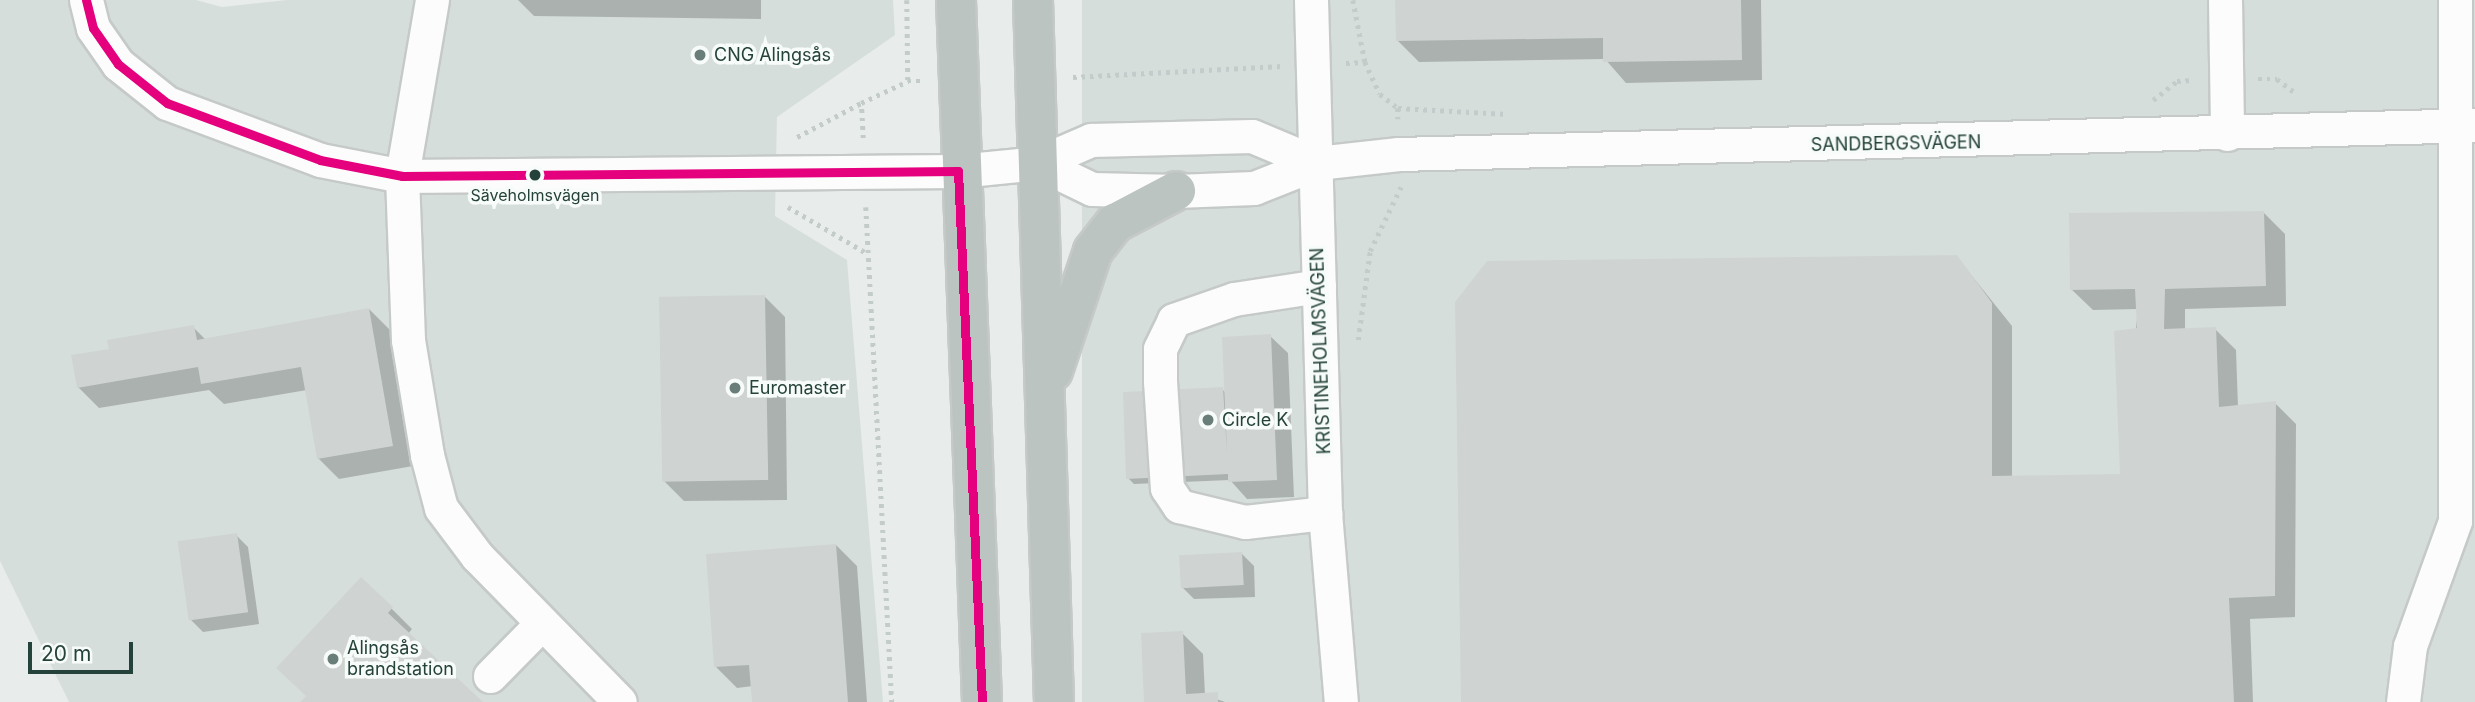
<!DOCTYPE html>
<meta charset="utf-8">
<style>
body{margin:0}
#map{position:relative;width:2475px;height:702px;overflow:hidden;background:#e8edeb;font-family:Inter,sans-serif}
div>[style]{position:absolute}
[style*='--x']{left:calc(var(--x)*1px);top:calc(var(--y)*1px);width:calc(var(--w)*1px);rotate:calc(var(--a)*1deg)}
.built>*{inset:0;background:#d6dedb;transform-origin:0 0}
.shadow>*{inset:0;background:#0003}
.building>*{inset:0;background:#cfd4d2;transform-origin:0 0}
.path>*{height:4.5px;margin-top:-2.25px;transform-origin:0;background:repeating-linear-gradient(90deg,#c3ccca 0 3.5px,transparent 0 8.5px)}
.roads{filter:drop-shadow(2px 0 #c5cac8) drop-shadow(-2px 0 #c5cac8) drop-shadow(0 2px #c5cac8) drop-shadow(0 -2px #c5cac8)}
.minor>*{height:33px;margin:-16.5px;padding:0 16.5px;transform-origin:16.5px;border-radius:16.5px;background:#fcfcfc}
.highway>*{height:38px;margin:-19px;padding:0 19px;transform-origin:19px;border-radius:19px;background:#bcc4c2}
.bus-1>*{height:9px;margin:-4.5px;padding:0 4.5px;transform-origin:4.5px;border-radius:4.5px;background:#e5007d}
.dots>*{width:19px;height:19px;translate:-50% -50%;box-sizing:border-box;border:4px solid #f7fbf9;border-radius:50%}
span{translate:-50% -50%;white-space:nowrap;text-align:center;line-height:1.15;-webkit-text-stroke:7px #f7fbf9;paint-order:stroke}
.bus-label{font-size:16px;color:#24423a}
.poi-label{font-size:18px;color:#24423a}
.left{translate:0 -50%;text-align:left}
.street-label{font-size:18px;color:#24423a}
.scale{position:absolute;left:28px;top:642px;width:105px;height:32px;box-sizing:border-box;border:4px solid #24423a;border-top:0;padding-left:9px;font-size:21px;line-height:24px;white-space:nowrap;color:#24423a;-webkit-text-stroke:5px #f7fbf9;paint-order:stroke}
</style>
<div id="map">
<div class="built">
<div style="clip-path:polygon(0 0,196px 0,222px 7px,287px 0,893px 0,895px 35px,777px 117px,775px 216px,847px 260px,883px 702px,69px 702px,0 561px)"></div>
<div style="left:1082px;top:0;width:1393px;height:703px"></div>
</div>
<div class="shadow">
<div style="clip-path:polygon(518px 0,761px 0,761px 19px,534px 16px)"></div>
<div style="clip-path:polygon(1397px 0,1761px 0,1762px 80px,1626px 83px,1605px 59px,1419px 62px,1398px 41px)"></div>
<div style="clip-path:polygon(2264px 213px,2285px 234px,2286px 306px,2185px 309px,2185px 330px,2215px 329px,2236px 350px,2238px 407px,2275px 403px,2296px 424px,2295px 617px,2250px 619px,2253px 702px,1463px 702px,1956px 256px,2012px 326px,2012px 478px,2121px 476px,2138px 309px,2093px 310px,2071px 289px)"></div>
<div style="clip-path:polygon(764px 296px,785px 317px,787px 500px,684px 501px,663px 480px)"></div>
<div style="clip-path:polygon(369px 309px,390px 330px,413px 466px,339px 479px,318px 458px,307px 390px,224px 404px,209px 390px,99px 408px,78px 387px,111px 350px,193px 327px,206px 340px)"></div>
<div style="clip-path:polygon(1270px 336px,1288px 353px,1294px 497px,1247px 499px,1230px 480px,1134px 484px,1128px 478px,1222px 389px,1226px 393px)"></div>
<div style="clip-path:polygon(236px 535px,248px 547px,259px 624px,203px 632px,191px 620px)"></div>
<div style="clip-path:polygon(836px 545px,857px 566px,867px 702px,754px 702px,753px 686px,737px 688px,716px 667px)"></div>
<div style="clip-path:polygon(1242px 554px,1254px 566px,1255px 597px,1194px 599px,1182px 587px)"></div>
<div style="clip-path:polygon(391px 608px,412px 629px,408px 634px,480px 702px,303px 702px)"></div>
<div style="clip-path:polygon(1182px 633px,1203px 654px,1205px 695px,1225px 702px,1146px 702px)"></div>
</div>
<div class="building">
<div style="clip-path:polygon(1395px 0,1741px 0,1742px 60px,1603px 62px,1603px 38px,1396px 41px)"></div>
<div style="clip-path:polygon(2264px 211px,2266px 286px,2165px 289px,2164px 329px,2216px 327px,2219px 407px,2276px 401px,2275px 596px,2229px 598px,2234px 702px,1461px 702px,1455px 302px,1487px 261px,1957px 255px,1992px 303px,1992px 476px,2120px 474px,2114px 331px,2137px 328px,2135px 289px,2070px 290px,2069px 213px)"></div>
<div style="left:765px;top:295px;width:185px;height:106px;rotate:89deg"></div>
<div style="clip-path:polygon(369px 308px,393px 446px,317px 459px,301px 367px,201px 384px,198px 367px,77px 388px,71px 355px,109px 349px,107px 340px,194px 325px,197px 340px)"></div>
<div style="clip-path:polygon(1271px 334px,1277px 480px,1228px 482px,1228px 474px,1126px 479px,1123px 392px,1223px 387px,1227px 453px,1222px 337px)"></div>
<div style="left:237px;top:533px;width:80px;height:60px;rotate:82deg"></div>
<div style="clip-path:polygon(836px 544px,848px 702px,752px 702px,749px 665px,714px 667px,706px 554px)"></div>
<div style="left:1242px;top:552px;width:33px;height:63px;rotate:87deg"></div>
<div style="clip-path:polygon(361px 577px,393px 607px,388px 613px,483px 702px,300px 702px,306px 696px,276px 668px)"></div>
<div style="clip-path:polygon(1183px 631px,1186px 694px,1218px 692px,1218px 702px,1144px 702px,1141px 633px)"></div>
</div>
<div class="path">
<div style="--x:907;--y:0;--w:81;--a:89.3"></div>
<div style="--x:1353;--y:0;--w:63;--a:79"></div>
<div style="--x:1346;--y:63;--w:19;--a:-3"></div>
<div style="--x:1365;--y:62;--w:35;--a:65"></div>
<div style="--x:1380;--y:94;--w:23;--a:38"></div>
<div style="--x:1398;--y:108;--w:11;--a:90"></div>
<div style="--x:1073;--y:77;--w:208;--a:-3"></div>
<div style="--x:2258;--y:79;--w:19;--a:0"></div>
<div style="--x:2277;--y:79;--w:25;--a:37"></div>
<div style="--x:2153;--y:100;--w:31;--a:-38"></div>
<div style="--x:2177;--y:81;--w:16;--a:-4"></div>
<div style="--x:1398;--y:108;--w:109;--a:3.2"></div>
<div style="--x:797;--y:137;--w:72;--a:-28"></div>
<div style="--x:863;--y:138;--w:35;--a:-93"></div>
<div style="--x:861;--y:103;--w:52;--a:-25.1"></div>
<div style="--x:908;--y:81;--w:16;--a:0"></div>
<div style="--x:788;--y:207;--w:93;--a:30.4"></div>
<div style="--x:866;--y:207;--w:496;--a:87"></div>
<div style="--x:1358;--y:340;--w:90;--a:-82.3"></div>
<div style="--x:1370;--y:251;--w:71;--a:-64.2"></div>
</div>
<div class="roads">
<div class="minor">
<div style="--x:86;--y:0;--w:29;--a:76"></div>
<div style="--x:93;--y:28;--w:44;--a:55.2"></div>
<div style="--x:118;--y:64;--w:63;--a:38.5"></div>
<div style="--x:167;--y:103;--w:163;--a:20.4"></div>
<div style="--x:320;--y:160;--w:84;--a:11"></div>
<div style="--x:402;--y:176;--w:556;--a:-0.52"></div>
<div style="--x:958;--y:171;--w:80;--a:-5.7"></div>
<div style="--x:1038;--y:163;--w:58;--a:-23.5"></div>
<div style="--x:1091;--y:140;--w:161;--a:-1.4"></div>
<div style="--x:1252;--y:136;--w:70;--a:22.6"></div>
<div style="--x:432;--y:0;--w:179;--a:99.7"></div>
<div style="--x:402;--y:176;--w:164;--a:87.9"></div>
<div style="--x:408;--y:340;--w:117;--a:80.6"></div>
<div style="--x:427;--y:455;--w:55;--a:75.2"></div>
<div style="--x:441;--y:508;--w:60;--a:53.1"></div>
<div style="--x:477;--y:556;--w:204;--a:45.6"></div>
<div style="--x:1311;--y:0;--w:513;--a:88.44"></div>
<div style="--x:1325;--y:513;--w:190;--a:85.2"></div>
<div style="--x:2225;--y:0;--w:134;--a:89.1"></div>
<div style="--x:1038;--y:163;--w:60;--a:25.7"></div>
<div style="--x:1092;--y:189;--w:84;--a:1.4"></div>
<div style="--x:1176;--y:191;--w:78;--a:-2.2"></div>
<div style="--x:1254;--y:188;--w:68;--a:-21.6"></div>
<div style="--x:1317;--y:163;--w:82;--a:-6.3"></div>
<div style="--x:1399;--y:154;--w:1076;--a:-1.54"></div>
<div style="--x:1319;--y:286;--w:86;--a:171.3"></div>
<div style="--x:1234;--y:299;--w:64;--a:160.7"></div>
<div style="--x:1174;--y:320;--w:32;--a:116"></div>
<div style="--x:1160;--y:349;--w:32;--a:90"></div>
<div style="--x:1160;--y:381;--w:107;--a:86.3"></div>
<div style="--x:1167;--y:488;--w:22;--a:56"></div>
<div style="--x:1179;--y:506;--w:68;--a:13.6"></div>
<div style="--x:1245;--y:522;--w:81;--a:-6.4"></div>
<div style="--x:490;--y:676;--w:74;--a:-45.5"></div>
<div style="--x:2403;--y:702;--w:56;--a:-82.9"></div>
<div style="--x:2410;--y:646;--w:133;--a:-70.2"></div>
<div style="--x:2455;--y:521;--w:521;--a:-90"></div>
</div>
<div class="highway">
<div style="--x:956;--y:0;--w:702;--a:87.88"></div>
<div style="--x:1033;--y:0;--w:702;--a:88.29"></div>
<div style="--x:1053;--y:371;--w:126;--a:-71.6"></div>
<div style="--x:1093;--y:251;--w:36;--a:-52"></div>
<div style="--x:1115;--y:223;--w:69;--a:-27.7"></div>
</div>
</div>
<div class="bus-1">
<div style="--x:86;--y:0;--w:29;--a:76"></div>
<div style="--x:93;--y:28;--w:44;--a:55.2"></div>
<div style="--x:118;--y:64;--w:63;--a:38.5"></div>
<div style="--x:167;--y:103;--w:163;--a:20.4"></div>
<div style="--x:320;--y:160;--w:84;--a:11"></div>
<div style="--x:402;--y:176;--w:556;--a:-0.52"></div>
<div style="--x:958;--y:171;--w:532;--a:87.41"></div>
</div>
<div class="dots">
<div style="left:700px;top:55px;background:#697e78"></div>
<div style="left:535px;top:175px;background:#24423a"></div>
<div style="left:735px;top:388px;background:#697e78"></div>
<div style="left:1208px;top:420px;background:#697e78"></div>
<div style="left:333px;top:659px;background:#697e78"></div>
</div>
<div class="bus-label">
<span style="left:535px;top:195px">Säveholmsvägen</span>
</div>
<div class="poi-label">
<span class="left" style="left:714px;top:55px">CNG Alingsås</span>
<span class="left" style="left:749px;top:388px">Euromaster</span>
<span class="left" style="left:1222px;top:420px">Circle K</span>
<span class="left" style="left:347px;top:659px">Alingsås<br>brandstation</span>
</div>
<div class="street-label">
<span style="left:1896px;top:144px;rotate:-1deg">SANDBERGSVÄGEN</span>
<span style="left:1321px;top:351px;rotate:-92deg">KRISTINEHOLMSVÄGEN</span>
</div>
<div class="scale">20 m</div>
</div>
